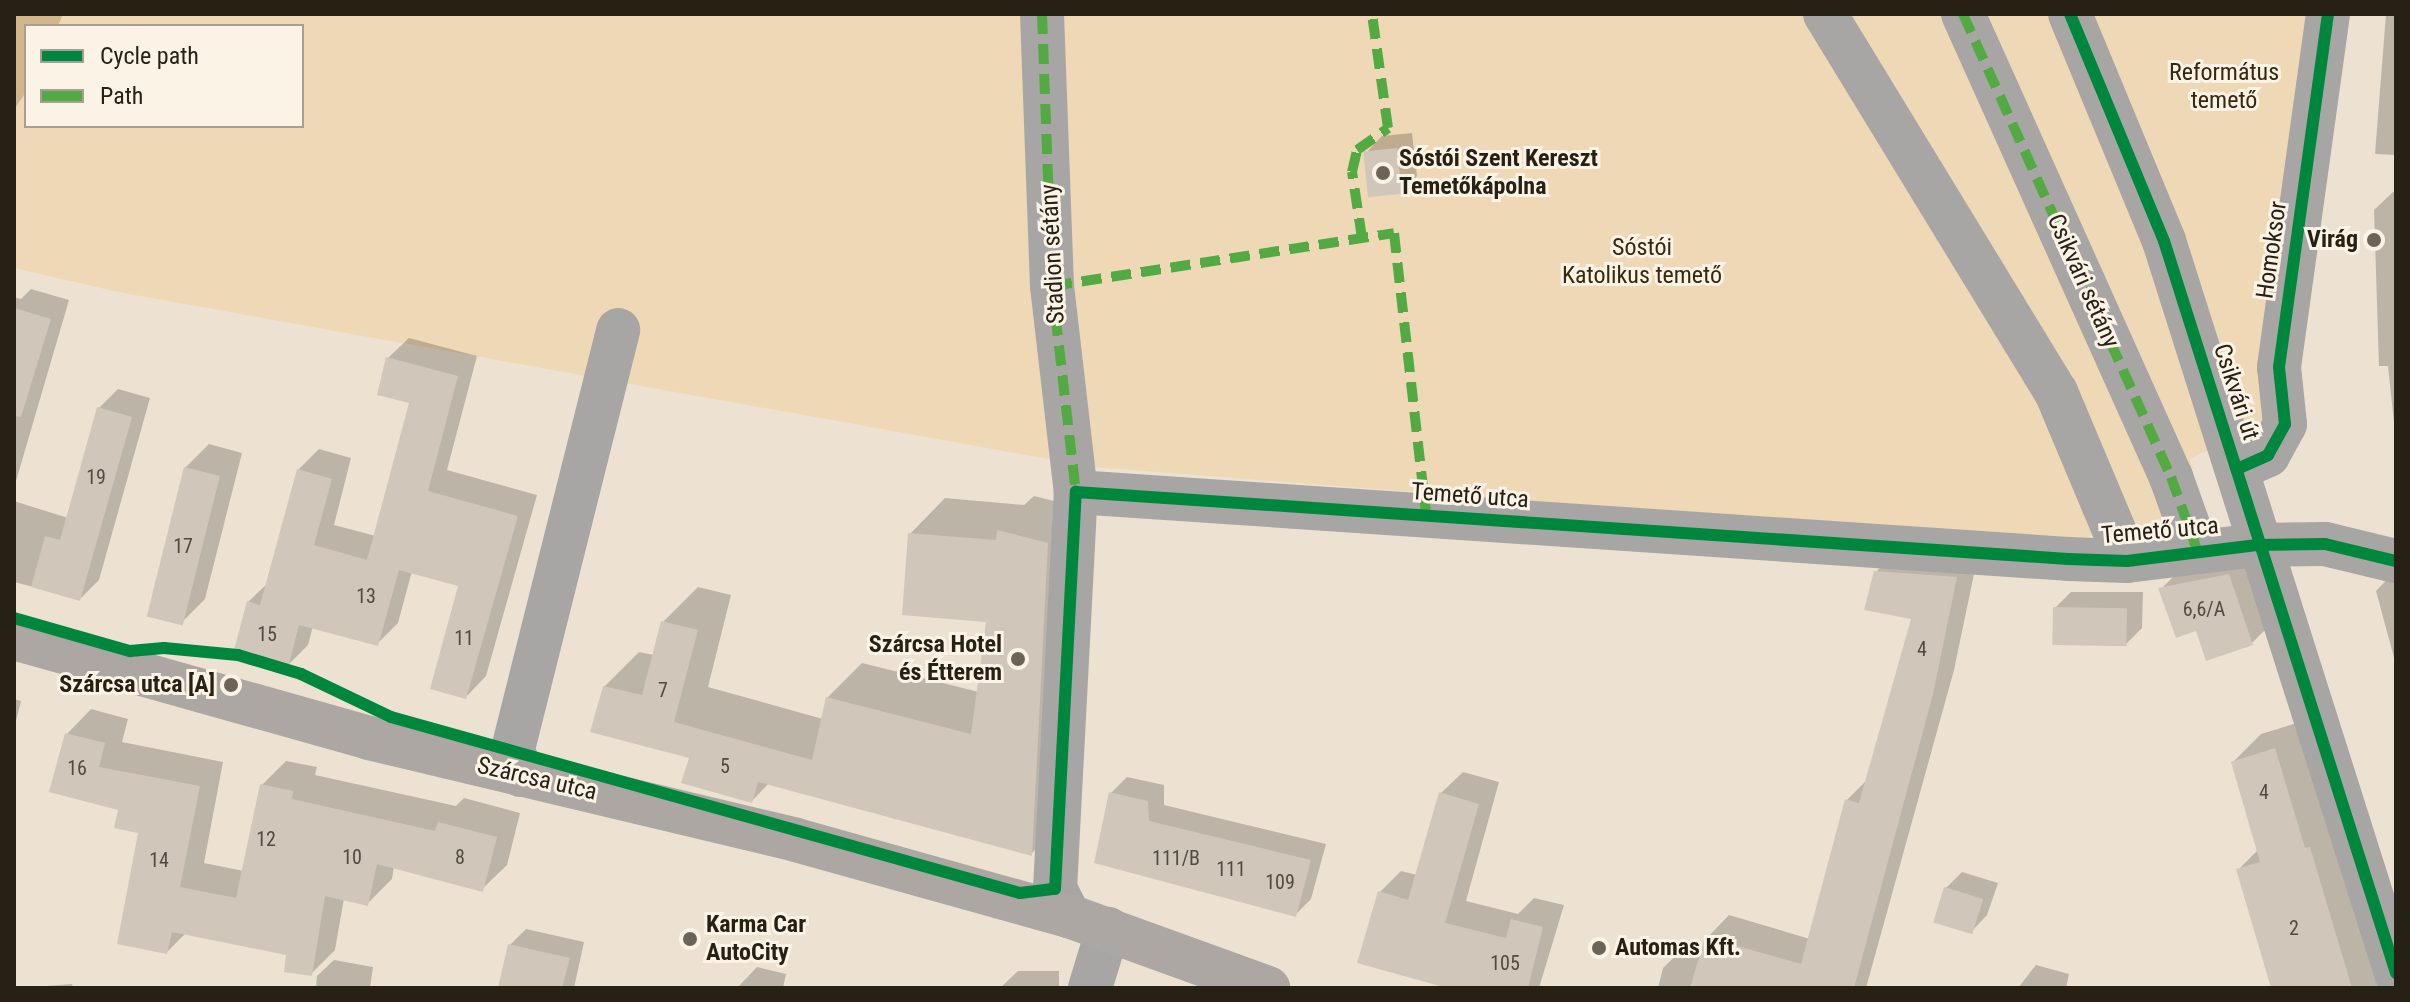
<!DOCTYPE html>
<meta charset="utf-8">
<style>
body{margin:0}
#map{position:relative;width:2410px;height:1002px;overflow:hidden;background:#ede2d2;font-family:"Roboto Condensed",sans-serif}
div>[style]{position:absolute}
[style*='--x']{left:calc(var(--x)*1px);top:calc(var(--y)*1px);width:calc(var(--w)*1px);rotate:calc(var(--a)*1deg)}
.green>*{inset:0;background:#efd8b5}
.water>*{inset:0;background:#d3b78b}
.shadow>*{inset:0;background:#0003}
.building>*{inset:0;background:#d0c7ba;transform-origin:0 0}
.minor>*{height:44px;margin:-22px;padding:0 22px;transform-origin:22px;border-radius:22px;background:#a7a6a5}
.major>*{height:44px;margin:-22px;padding:0 22px;transform-origin:22px;border-radius:22px;background:#aca7a3}
.quiet>*{height:10px;margin-top:-5px;transform-origin:0;background:repeating-linear-gradient(90deg,#53aa42 0 20px,transparent 0 30px)}
.cycleway>*{height:12px;margin:-6px;padding:0 6px;transform-origin:6px;border-radius:6px;background:#00873e}
.dots>*{width:22px;height:22px;translate:-50% -50%;box-sizing:border-box;border:4px solid #fcf3e7;border-radius:50%}
span{translate:-50% -50%;white-space:nowrap;text-align:center;line-height:1.15;-webkit-text-stroke:6px #fcf3e7;paint-order:stroke}
.number-label{font-size:20px;color:#514a3e}
.number-label span{-webkit-text-stroke-width:0}
.park-label{font-size:24px;color:#37280e}
.poi-label{font-size:24px;color:#272014;font-weight:700}
.left{translate:0 -50%;text-align:left}
.right{translate:-100% -50%;text-align:right}
.street-label{font-size:24px;color:#272014}
.frame{position:absolute;inset:0;border:16px solid #272014;pointer-events:none}
.legend{position:absolute;left:24px;top:24px;width:280px;height:104px;box-sizing:border-box;background:#fcf3e7;border:2px solid #a79f93;margin:0;padding:10px 14px;list-style:none;font-size:24px;color:#272014}
.legend li{display:flex;align-items:center;gap:16px;height:40px}
.legend b{width:40px;border:2px solid #a79f93}
</style>
<div id="map">
<div class="green">
<div style="clip-path:polygon(63px 14px,2306px 14px,2267px 421px,2190px 459px,2204px 516px,2060px 542px,1093px 467px,118px 292px,14px 268px,14px 110px,26px 92px,26px 126px,302px 126px,302px 26px,58px 26px)"></div>
</div>
<div class="water">
<div style="clip-path:polygon(14px 14px,63px 14px,58px 26px,26px 26px,26px 92px,14px 110px)"></div>
</div>
<div class="shadow">
<div style="clip-path:polygon(2386px 14px,2396px 14px,2396px 155px,2375px 154px)"></div>
<div style="clip-path:polygon(1412px 133px,1417px 176px,1401px 192px,1366px 153px,1382px 136px)"></div>
<div style="clip-path:polygon(2393px 192px,2396px 192px,2396px 442px,2388px 366px,2379px 366px,2374px 210px)"></div>
<div style="clip-path:polygon(31px 289px,69px 300px,14px 488px,14px 297px,21px 299px)"></div>
<div style="clip-path:polygon(409px 338px,477px 356px,447px 470px,537px 495px,486px 676px,466px 697px,461px 585px,412px 571px,398px 623px,377px 644px,313px 626px,308px 645px,288px 665px,248px 602px,268px 583px,298px 470px,319px 449px,351px 458px,334px 525px,376px 536px,411px 402px,388px 358px)"></div>
<div style="clip-path:polygon(118px 389px,150px 398px,99px 580px,80px 599px,14px 582px,14px 501px,68px 518px,99px 408px)"></div>
<div style="clip-path:polygon(209px 444px,242px 453px,205px 599px,181px 623px,185px 468px)"></div>
<div style="clip-path:polygon(1034px 496px,1082px 508px,1066px 819px,1031px 854px,769px 783px,752px 801px,604px 687px,639px 652px,654px 655px,663px 622px,698px 587px,731px 595px,708px 687px,823px 719px,827px 698px,862px 663px,979px 692px,988px 620px,910px 534px,945px 498px,1024px 505px)"></div>
<div style="clip-path:polygon(1898px 549px,1978px 555px,1954px 670px,1866px 988px,1658px 988px,1663px 968px,1686px 946px,1703px 951px,1707px 938px,1729px 915px,1810px 939px,1847px 800px,1868px 779px,1914px 618px,1876px 572px)"></div>
<div style="clip-path:polygon(2245px 559px,2268px 627px,2252px 643px,2161px 589px,2177px 573px)"></div>
<div style="clip-path:polygon(2396px 570px,2396px 665px,2376px 591px)"></div>
<div style="clip-path:polygon(2071px 592px,2143px 592px,2142px 628px,2126px 644px,2055px 608px)"></div>
<div style="clip-path:polygon(14px 699px,21px 701px,14px 729px)"></div>
<div style="clip-path:polygon(91px 709px,128px 719px,122px 742px,223px 762px,204px 863px,244px 871px,262px 785px,286px 761px,317px 767px,315px 775px,456px 806px,464px 798px,520px 813px,507px 865px,482px 889px,394px 866px,392px 879px,367px 904px,344px 898px,335px 950px,311px 974px,289px 954px,186px 933px,167px 952px,141px 831px,67px 734px)"></div>
<div style="clip-path:polygon(2303px 721px,2388px 988px,2273px 988px,2238px 870px,2259px 849px,2233px 762px,2261px 734px)"></div>
<div style="clip-path:polygon(1463px 772px,1499px 782px,1466px 901px,1518px 914px,1534px 898px,1564px 905px,1539px 988px,1463px 988px,1380px 892px,1401px 871px,1417px 875px,1441px 793px)"></div>
<div style="clip-path:polygon(1127px 777px,1164px 785px,1164px 805px,1326px 844px,1311px 899px,1295px 915px,1096px 862px,1111px 793px)"></div>
<div style="clip-path:polygon(1962px 872px,1998px 883px,1987px 915px,1971px 932px,1946px 888px)"></div>
<div style="clip-path:polygon(526px 929px,584px 942px,574px 988px,500px 988px,510px 945px)"></div>
<div style="clip-path:polygon(334px 960px,373px 967px,370px 988px,316px 988px,317px 976px)"></div>
<div style="clip-path:polygon(2036px 965px,2069px 974px,2066px 988px,2018px 988px)"></div>
<div style="clip-path:polygon(757px 967px,786px 974px,783px 988px,737px 988px)"></div>
<div style="clip-path:polygon(1018px 971px,1059px 971px,1059px 988px,1000px 988px)"></div>
<div style="clip-path:polygon(72px 984px,73px 988px,34px 988px,34px 987px)"></div>
</div>
<div class="building">
<div style="left:1397px;top:148px;width:46px;height:34px;rotate:84deg"></div>
<div style="clip-path:polygon(14px 308px,51px 319px,21px 417px,14px 416px)"></div>
<div style="clip-path:polygon(386px 357px,458px 376px,428px 491px,518px 516px,466px 699px,430px 689px,458px 586px,399px 570px,378px 646px,299px 625px,288px 668px,233px 654px,247px 601px,260px 605px,297px 469px,332px 479px,314px 545px,367px 560px,409px 403px,377px 395px)"></div>
<div style="clip-path:polygon(97px 407px,132px 417px,80px 601px,31px 587px,45px 536px,60px 540px)"></div>
<div style="left:184px;top:467px;width:37px;height:154px;rotate:14deg"></div>
<div style="clip-path:polygon(997px 530px,1048px 543px,1032px 856px,758px 782px,752px 803px,681px 783px,689px 758px,590px 732px,603px 686px,642px 695px,661px 621px,698px 630px,674px 722px,812px 760px,826px 697px,971px 734px,986px 622px,902px 615px,908px 533px,996px 540px)"></div>
<div style="clip-path:polygon(1874px 571px,1957px 577px,1933px 694px,1854px 988px,1690px 988px,1705px 937px,1801px 964px,1845px 799px,1859px 803px,1911px 619px,1864px 610px)"></div>
<div style="clip-path:polygon(2229px 574px,2253px 645px,2206px 661px,2196px 631px,2176px 638px,2158px 588px)"></div>
<div style="left:2053px;top:607px;width:74px;height:38px;rotate:1deg"></div>
<div style="clip-path:polygon(65px 733px,105px 743px,99px 767px,200px 786px,180px 887px,236px 898px,260px 784px,293px 791px,292px 799px,435px 831px,438px 822px,497px 837px,483px 892px,377px 864px,368px 906px,325px 896px,312px 976px,284px 972px,286px 955px,172px 932px,167px 954px,117px 944px,138px 833px,114px 828px,118px 810px,49px 792px)"></div>
<div style="clip-path:polygon(2275px 748px,2305px 848px,2310px 847px,2352px 988px,2271px 988px,2236px 869px,2260px 862px,2231px 762px)"></div>
<div style="clip-path:polygon(1109px 792px,1148px 801px,1149px 821px,1311px 860px,1296px 917px,1094px 863px)"></div>
<div style="clip-path:polygon(1439px 792px,1479px 804px,1445px 923px,1506px 938px,1511px 919px,1543px 927px,1528px 988px,1447px 988px,1357px 963px,1378px 891px,1408px 900px)"></div>
<div style="left:1944px;top:887px;width:41px;height:37px;rotate:17deg"></div>
<div style="clip-path:polygon(508px 944px,570px 958px,562px 988px,498px 988px)"></div>
</div>
<div class="minor">
<div style="--x:1042;--y:14;--w:272;--a:87.9"></div>
<div style="--x:1052;--y:286;--w:207;--a:83.4"></div>
<div style="--x:1825;--y:14;--w:443;--a:58.6"></div>
<div style="--x:2056;--y:392;--w:183;--a:67.2"></div>
<div style="--x:1963;--y:14;--w:508;--a:65.81"></div>
<div style="--x:2171;--y:477;--w:77;--a:70.4"></div>
<div style="--x:2070;--y:14;--w:246;--a:67.5"></div>
<div style="--x:2164;--y:241;--w:768;--a:72.41"></div>
<div style="--x:2237;--y:469;--w:34;--a:-24"></div>
<div style="--x:2268;--y:455;--w:35;--a:-61"></div>
<div style="--x:2285;--y:424;--w:57;--a:-96"></div>
<div style="--x:2279;--y:367;--w:356;--a:-82.1"></div>
<div style="--x:521;--y:775;--w:27;--a:-107"></div>
<div style="--x:513;--y:749;--w:432;--a:-75.9"></div>
<div style="--x:1069;--y:916;--w:30;--a:-117"></div>
<div style="--x:1055;--y:889;--w:398;--a:-87"></div>
<div style="--x:1076;--y:492;--w:994;--a:3.86"></div>
<div style="--x:2068;--y:559;--w:59;--a:1.9"></div>
<div style="--x:2127;--y:561;--w:131;--a:-7"></div>
<div style="--x:2257;--y:545;--w:68;--a:-0.8"></div>
<div style="--x:2325;--y:544;--w:73;--a:13.5"></div>
<div style="--x:1090;--y:988;--w:62;--a:-73"></div>
</div>
<div class="major">
<div style="--x:14;--y:638;--w:369;--a:15.7"></div>
<div style="--x:369;--y:738;--w:439;--a:13.4"></div>
<div style="--x:796;--y:840;--w:283;--a:15.6"></div>
<div style="--x:1069;--y:916;--w:212;--a:19.9"></div>
</div>
<div class="quiet">
<div style="--x:1042;--y:14;--w:272;--a:87.9"></div>
<div style="--x:1052;--y:286;--w:207;--a:83.4"></div>
<div style="--x:1963;--y:14;--w:508;--a:65.81"></div>
<div style="--x:2171;--y:477;--w:77;--a:70.4"></div>
<div style="--x:1362;--y:238;--w:67;--a:-98.6"></div>
<div style="--x:1352;--y:172;--w:23;--a:-77"></div>
<div style="--x:1357;--y:150;--w:38;--a:-35"></div>
<div style="--x:1388;--y:128;--w:115;--a:-98"></div>
<div style="--x:1052;--y:286;--w:346;--a:-8.8"></div>
<div style="--x:1394;--y:233;--w:285;--a:83.5"></div>
</div>
<div class="cycleway">
<div style="--x:2070;--y:14;--w:246;--a:67.5"></div>
<div style="--x:2164;--y:241;--w:768;--a:72.41"></div>
<div style="--x:2237;--y:469;--w:34;--a:-24"></div>
<div style="--x:2268;--y:455;--w:35;--a:-61"></div>
<div style="--x:2285;--y:424;--w:57;--a:-96"></div>
<div style="--x:2279;--y:367;--w:356;--a:-82.1"></div>
<div style="--x:14;--y:618;--w:121;--a:15.9"></div>
<div style="--x:130;--y:651;--w:34;--a:-5"></div>
<div style="--x:164;--y:648;--w:74;--a:5.4"></div>
<div style="--x:238;--y:655;--w:66;--a:16.8"></div>
<div style="--x:301;--y:674;--w:100;--a:25.5"></div>
<div style="--x:391;--y:717;--w:653;--a:15.63"></div>
<div style="--x:1020;--y:893;--w:35;--a:-7"></div>
<div style="--x:1055;--y:889;--w:398;--a:-87"></div>
<div style="--x:1076;--y:492;--w:994;--a:3.86"></div>
<div style="--x:2068;--y:559;--w:59;--a:1.9"></div>
<div style="--x:2127;--y:561;--w:131;--a:-7"></div>
<div style="--x:2257;--y:545;--w:68;--a:-0.8"></div>
<div style="--x:2325;--y:544;--w:73;--a:13.5"></div>
</div>
<div class="dots">
<div style="left:1383px;top:173px;background:#6c6456"></div>
<div style="left:2374px;top:240px;background:#6c6456"></div>
<div style="left:1018px;top:659px;background:#6c6456"></div>
<div style="left:231px;top:685px;background:#6c6456"></div>
<div style="left:690px;top:939px;background:#6c6456"></div>
<div style="left:1599px;top:948px;background:#6c6456"></div>
</div>
<div class="number-label">
<span style="left:96px;top:477px">19</span>
<span style="left:183px;top:546px">17</span>
<span style="left:366px;top:596px">13</span>
<span style="left:2204px;top:609px">6,6/A</span>
<span style="left:267px;top:634px">15</span>
<span style="left:464px;top:638px">11</span>
<span style="left:1922px;top:649px">4</span>
<span style="left:663px;top:690px">7</span>
<span style="left:725px;top:766px">5</span>
<span style="left:77px;top:768px">16</span>
<span style="left:2264px;top:792px">4</span>
<span style="left:266px;top:839px">12</span>
<span style="left:352px;top:857px">10</span>
<span style="left:460px;top:857px">8</span>
<span style="left:1176px;top:858px">111/B</span>
<span style="left:159px;top:860px">14</span>
<span style="left:1231px;top:869px">111</span>
<span style="left:1280px;top:882px">109</span>
<span style="left:2294px;top:928px">2</span>
<span style="left:1505px;top:963px">105</span>
</div>
<div class="park-label">
<span style="left:2224px;top:87px">Református<br>temető</span>
<span style="left:1642px;top:262px">Sóstói<br>Katolikus temető</span>
</div>
<div class="poi-label">
<span class="left" style="left:1399px;top:173px">Sóstói Szent Kereszt<br>Temetőkápolna</span>
<span class="right" style="left:2358px;top:240px">Virág</span>
<span class="right" style="left:1002px;top:659px">Szárcsa Hotel<br>és Étterem</span>
<span class="right" style="left:215px;top:685px">Szárcsa utca [A]</span>
<span class="left" style="left:706px;top:939px">Karma Car<br>AutoCity</span>
<span class="left" style="left:1615px;top:948px">Automas Kft.</span>
</div>
<div class="street-label">
<span style="left:2272px;top:250px;rotate:-82deg">Homoksor</span>
<span style="left:1053px;top:254px;rotate:-93deg">Stadion sétány</span>
<span style="left:2083px;top:281px;rotate:66deg">Csikvári sétány</span>
<span style="left:2236px;top:392px;rotate:72deg">Csikvári út</span>
<span style="left:1470px;top:496px;rotate:4deg">Temető utca</span>
<span style="left:2160px;top:531px;rotate:-5deg">Temető utca</span>
<span style="left:537px;top:779px;rotate:13deg">Szárcsa utca</span>
</div>
<div class="frame"></div>
<ul class="legend">
<li><b style="height:10px;background:#00873e"></b>Cycle path</li>
<li><b style="height:10px;background:#53aa42"></b>Path</li>
</ul>
</div>
